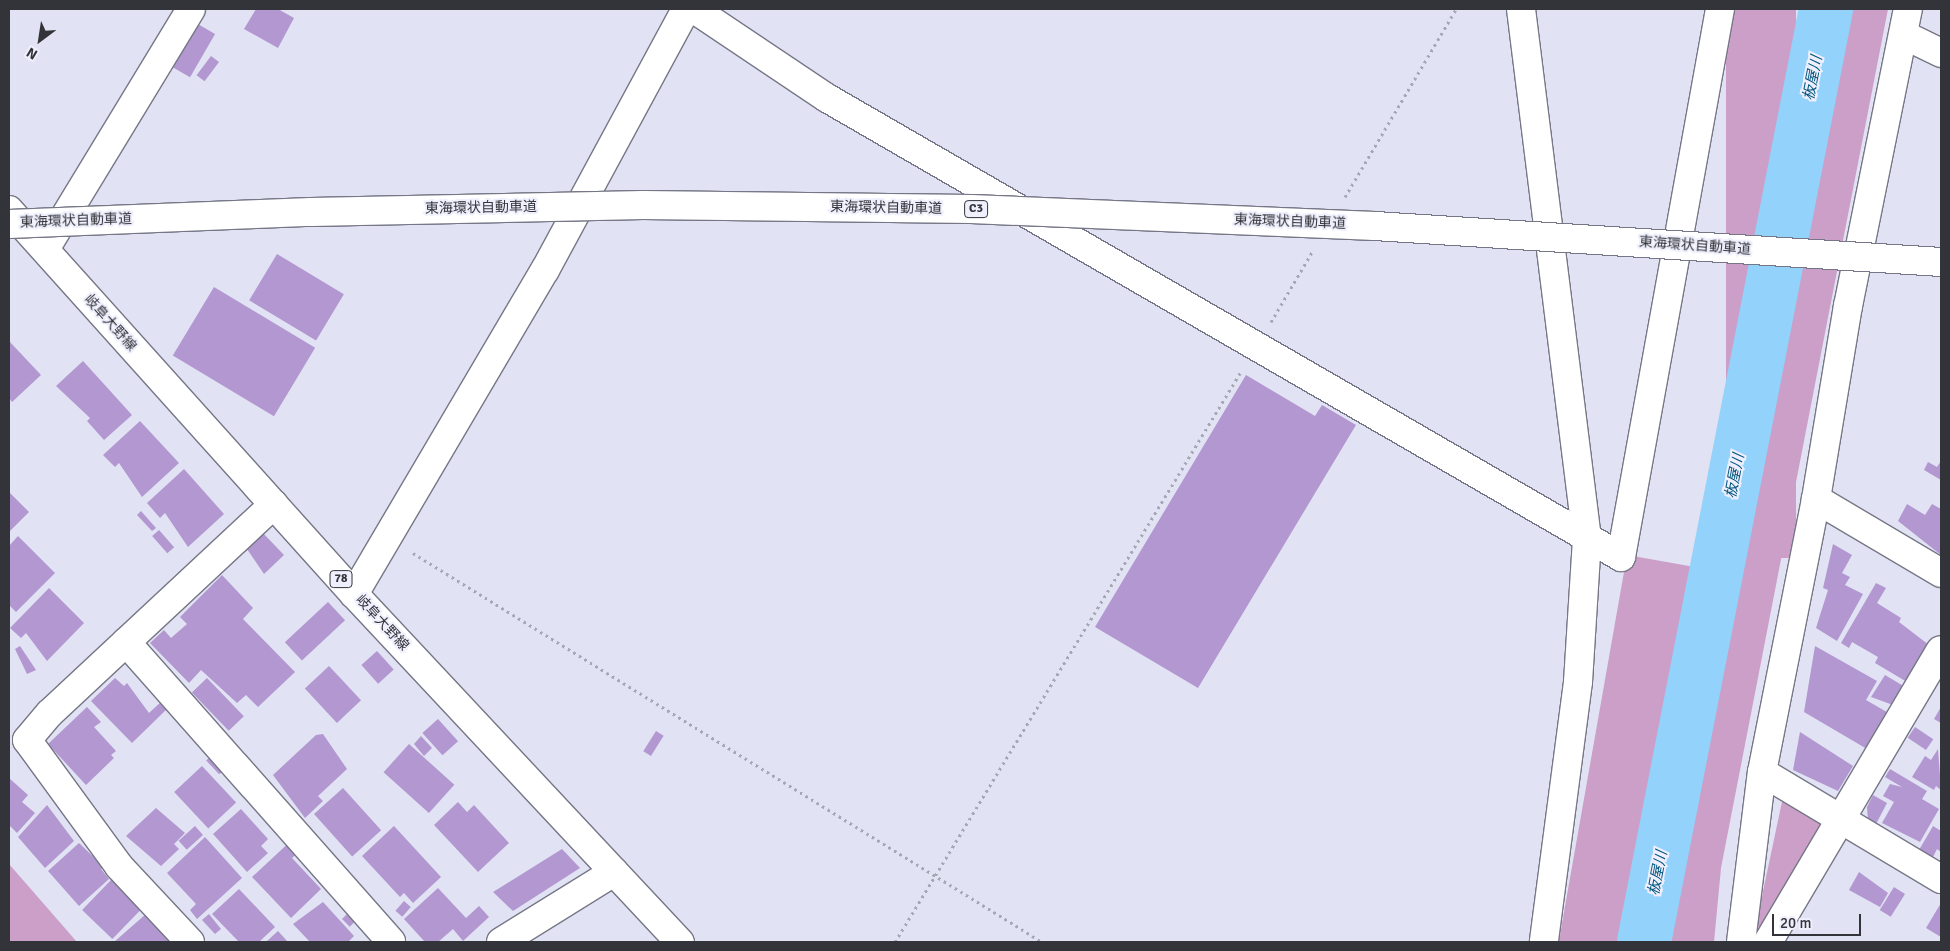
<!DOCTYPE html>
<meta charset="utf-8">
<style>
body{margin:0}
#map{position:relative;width:1950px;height:951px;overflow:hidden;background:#e1e2f3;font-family:Signika,"Noto Sans JP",sans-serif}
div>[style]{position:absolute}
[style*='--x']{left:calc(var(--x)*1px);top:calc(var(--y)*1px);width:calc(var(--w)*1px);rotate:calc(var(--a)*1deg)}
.green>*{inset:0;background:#cc9fc9;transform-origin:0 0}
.river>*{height:54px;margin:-27px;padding:0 27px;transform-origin:27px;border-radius:27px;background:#92d2fb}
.building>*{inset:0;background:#b297d0;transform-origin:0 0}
.path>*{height:3px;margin-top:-1.5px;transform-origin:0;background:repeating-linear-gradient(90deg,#a6a7b4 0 2.5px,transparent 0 6.5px)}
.roads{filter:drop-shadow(1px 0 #767786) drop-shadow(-1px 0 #767786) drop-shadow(0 1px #767786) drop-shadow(0 -1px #767786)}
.minor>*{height:28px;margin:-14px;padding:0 14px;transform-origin:14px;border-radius:14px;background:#fff}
.major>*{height:28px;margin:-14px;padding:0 14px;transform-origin:14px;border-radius:14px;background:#fff}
.bridges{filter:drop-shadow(1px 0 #767786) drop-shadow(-1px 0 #767786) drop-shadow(0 1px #767786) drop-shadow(0 -1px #767786)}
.highway-bridge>*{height:28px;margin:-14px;padding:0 14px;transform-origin:14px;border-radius:14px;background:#fff}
span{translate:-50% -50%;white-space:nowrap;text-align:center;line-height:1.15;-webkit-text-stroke:4px #efeffd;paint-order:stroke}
.shield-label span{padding:1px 4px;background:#efeffd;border:1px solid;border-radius:4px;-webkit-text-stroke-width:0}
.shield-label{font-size:12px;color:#33343a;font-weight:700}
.street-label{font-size:14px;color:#33343a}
.water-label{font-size:15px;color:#01567d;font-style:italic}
.frame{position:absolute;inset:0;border:10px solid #33343a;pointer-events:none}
.north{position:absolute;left:15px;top:15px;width:50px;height:50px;-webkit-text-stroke:4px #efeffd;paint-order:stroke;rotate:211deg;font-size:14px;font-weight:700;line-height:20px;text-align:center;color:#33343a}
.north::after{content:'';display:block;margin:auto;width:18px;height:22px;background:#33343a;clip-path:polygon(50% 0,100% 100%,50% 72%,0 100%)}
.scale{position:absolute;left:1772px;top:914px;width:89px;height:22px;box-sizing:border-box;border:2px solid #33343a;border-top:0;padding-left:6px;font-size:15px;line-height:18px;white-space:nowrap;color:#33343a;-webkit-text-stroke:4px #efeffd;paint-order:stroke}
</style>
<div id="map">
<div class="green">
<div style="left:1726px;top:9px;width:70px;height:549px"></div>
<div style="clip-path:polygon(1841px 9px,1888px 9px,1721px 868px,1714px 942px,1664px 942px)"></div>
<div style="left:1627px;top:555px;width:66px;height:393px;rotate:10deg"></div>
<div style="clip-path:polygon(1783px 797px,1828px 823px,1768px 923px,1755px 929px)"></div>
<div style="clip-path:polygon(9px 864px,77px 942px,9px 942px)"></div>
</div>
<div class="river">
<div style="--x:1644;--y:942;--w:951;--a:-78.96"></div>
</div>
<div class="building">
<div style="clip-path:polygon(256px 9px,278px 9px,294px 18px,278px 48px,244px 29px)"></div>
<div style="left:196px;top:23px;width:22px;height:50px;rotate:30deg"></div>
<div style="left:211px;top:56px;width:10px;height:24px;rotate:37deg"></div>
<div style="left:277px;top:254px;width:78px;height:54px;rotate:31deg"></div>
<div style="left:214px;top:287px;width:118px;height:80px;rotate:31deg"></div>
<div style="clip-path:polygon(9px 341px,41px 375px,12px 402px,9px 398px)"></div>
<div style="clip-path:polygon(83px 361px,132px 415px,104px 440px,87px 421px,90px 418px,56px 386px)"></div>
<div style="clip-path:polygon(1246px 375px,1315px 416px,1322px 405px,1356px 425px,1198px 688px,1095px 627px)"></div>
<div style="clip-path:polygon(140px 421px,179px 463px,142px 497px,119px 463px,115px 467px,103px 455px)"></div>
<div style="clip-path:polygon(1941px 461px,1941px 480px,1924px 470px,1928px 462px,1937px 467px)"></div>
<div style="clip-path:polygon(184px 469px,224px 514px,188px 547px,165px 513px,160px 518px,147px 503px)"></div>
<div style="clip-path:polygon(9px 492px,29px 512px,9px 532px)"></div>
<div style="clip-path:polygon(1907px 504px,1925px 515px,1932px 504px,1941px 509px,1941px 555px,1898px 521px)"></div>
<div style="clip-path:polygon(141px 511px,156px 528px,152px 531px,137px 515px)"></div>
<div style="left:159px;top:530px;width:23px;height:9px;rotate:49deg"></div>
<div style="clip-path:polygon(261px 531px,284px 555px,264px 574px,245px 546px)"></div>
<div style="clip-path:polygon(18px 536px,55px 573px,16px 612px,9px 605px,9px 546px)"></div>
<div style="clip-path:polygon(1833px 544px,1852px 555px,1842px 573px,1850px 577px,1845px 585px,1863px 594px,1837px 641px,1816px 628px,1828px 590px,1823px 588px)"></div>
<div style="clip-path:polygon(222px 575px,253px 608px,243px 619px,295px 672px,258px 707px,246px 695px,237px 703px,201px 670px,189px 683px,150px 643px,164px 630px,171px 638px,187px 624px,180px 617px)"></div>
<div style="clip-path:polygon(1876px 583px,1886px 588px,1877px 603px,1901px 618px,1899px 622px,1929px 645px,1907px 682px,1875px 663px,1878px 657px,1852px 642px,1849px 648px,1841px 643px)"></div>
<div style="clip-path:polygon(49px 588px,84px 623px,47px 661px,26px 633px,21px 638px,10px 628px)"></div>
<div style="left:328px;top:602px;width:25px;height:59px;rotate:47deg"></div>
<div style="clip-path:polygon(20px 646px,36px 670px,27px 674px,15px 649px)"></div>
<div style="clip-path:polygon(1815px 646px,1877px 681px,1866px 700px,1892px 715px,1867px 749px,1804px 712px)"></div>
<div style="left:377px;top:651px;width:25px;height:21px;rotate:48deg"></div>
<div style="left:329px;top:666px;width:47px;height:33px;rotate:47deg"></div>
<div style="clip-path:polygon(1885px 675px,1905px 687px,1893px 705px,1871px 697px)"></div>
<div style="clip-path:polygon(115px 678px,124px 686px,127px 683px,149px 713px,162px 701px,169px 707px,132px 743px,91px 701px)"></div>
<div style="left:207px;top:678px;width:53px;height:21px;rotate:46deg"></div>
<div style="clip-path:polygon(87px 707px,101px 722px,94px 727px,116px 751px,111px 755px,114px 758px,86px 785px,48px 744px)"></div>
<div style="clip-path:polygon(1941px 707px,1941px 723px,1934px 719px)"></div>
<div style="left:438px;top:719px;width:30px;height:21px;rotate:48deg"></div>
<div style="left:1915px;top:727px;width:22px;height:13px;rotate:34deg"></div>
<div style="left:656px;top:731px;width:9px;height:24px;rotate:32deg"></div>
<div style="clip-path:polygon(1800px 732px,1853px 766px,1838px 791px,1793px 770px)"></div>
<div style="clip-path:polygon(323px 734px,347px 769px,318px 796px,323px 801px,305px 818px,273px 775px,316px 735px)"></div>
<div style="clip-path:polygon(421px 736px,432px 748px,424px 756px,414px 744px)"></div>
<div style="left:409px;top:744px;width:61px;height:38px;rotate:42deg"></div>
<div style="clip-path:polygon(1938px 749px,1941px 790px,1936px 786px,1934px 790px,1912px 777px,1925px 756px,1931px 760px)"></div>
<div style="left:212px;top:755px;width:19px;height:8px;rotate:47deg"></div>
<div style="left:202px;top:766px;width:50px;height:38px;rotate:47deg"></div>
<div style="clip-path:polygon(1890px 769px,1927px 791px,1922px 799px,1939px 809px,1920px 842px,1882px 823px,1894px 802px,1883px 796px,1890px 784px,1902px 787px,1885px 777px)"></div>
<div style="clip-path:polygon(9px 778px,28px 795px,22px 802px,35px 813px,17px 833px,9px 825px)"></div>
<div style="left:343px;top:788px;width:57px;height:39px;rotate:48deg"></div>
<div style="clip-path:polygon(1873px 795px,1887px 803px,1876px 824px,1868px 820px,1867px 807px)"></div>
<div style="clip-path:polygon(458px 802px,467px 812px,474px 805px,509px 843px,478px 872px,434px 825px)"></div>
<div style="clip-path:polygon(47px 805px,74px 841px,45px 868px,18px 837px)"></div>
<div style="clip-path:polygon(156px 808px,185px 833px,174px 844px,179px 849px,161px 866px,126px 836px)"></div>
<div style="clip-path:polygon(241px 809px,268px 839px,261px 846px,268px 853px,247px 872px,213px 834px)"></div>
<div style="left:195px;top:826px;width:12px;height:22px;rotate:48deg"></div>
<div style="clip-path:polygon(394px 826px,441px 877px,413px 903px,404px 893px,400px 897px,362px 856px)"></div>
<div style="clip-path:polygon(1933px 826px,1941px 831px,1941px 852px,1937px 849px,1932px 859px,1919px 850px)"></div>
<div style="clip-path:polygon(205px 837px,242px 878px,197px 919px,190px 910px,196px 904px,167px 873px)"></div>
<div style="clip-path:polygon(294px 838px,303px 848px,292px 858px,321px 889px,291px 918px,252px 877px)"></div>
<div style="clip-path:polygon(79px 843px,104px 867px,101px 869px,109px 879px,79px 906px,48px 871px)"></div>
<div style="clip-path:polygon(562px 849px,580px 868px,513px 911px,493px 892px)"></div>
<div style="clip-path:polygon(1859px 872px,1888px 893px,1880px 907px,1849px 890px)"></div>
<div style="left:112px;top:879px;width:42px;height:43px;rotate:44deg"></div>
<div style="left:1894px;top:887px;width:13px;height:27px;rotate:32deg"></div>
<div style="clip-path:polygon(438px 888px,466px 918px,479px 906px,489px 917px,463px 941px,453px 929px,438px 942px,425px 942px,404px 919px)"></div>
<div style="clip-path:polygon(239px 889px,275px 927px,259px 942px,239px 942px,212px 914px)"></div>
<div style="left:404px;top:901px;width:9px;height:13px;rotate:41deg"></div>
<div style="clip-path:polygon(323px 902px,354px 936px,348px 942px,310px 942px,293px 924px)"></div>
<div style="clip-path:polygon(1941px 903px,1941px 937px,1926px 928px)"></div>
<div style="left:354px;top:907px;width:11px;height:17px;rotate:45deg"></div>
<div style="clip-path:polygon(146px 914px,171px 942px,114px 942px)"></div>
<div style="clip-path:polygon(209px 914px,221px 929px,215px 934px,202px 920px)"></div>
<div style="clip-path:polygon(278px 931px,288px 942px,266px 942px)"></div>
</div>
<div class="path">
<div style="--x:1345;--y:197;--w:218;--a:-59.4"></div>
<div style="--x:1271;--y:322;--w:81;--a:-59.6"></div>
<div style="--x:413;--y:553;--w:740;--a:31.73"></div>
<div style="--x:895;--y:942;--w:669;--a:-58.76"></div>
</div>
<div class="roads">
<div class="minor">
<div style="--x:694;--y:9;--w:160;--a:33.8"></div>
<div style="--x:827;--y:98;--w:917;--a:30.03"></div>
<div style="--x:1621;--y:557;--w:557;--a:-79.76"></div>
<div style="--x:1521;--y:9;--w:534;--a:82.9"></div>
<div style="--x:1587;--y:539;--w:143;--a:93.6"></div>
<div style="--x:1578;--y:682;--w:262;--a:97.5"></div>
<div style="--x:1904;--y:35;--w:41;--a:25.9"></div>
<div style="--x:50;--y:241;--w:271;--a:-58.7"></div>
<div style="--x:1816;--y:499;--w:145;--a:30.6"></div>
<div style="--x:354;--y:594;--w:376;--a:-59.5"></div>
<div style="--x:545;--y:270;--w:297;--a:-61.6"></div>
<div style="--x:126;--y:642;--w:400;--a:48.5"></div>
<div style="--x:1762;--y:772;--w:209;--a:30.9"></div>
<div style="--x:190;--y:942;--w:104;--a:-133.1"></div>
<div style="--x:119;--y:866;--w:156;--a:-126.1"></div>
<div style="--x:27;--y:740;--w:35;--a:-50"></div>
<div style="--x:50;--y:713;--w:306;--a:-43"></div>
<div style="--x:501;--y:942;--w:133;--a:-31.8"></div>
<div style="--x:1741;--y:942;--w:171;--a:-83"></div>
<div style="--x:1762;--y:772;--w:278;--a:-78.8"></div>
<div style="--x:1816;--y:499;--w:196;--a:-80.6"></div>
<div style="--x:1848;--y:306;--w:303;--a:-78.6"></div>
<div style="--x:1768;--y:942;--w:339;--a:-59.4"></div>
</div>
<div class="major">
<div style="--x:9;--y:210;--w:516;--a:48.06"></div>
<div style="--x:354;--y:594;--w:477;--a:46.9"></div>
</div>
</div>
<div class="bridges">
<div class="highway-bridge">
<div style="--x:9;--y:224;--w:302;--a:-2.3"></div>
<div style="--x:311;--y:212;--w:332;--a:-1.2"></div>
<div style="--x:643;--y:205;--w:328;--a:0.7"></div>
<div style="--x:971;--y:209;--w:404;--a:2.4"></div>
<div style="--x:1375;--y:226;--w:567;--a:3.64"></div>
</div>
</div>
<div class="shield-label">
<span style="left:976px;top:209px">C3</span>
<span style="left:341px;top:579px">78</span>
</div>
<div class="street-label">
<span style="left:481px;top:208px;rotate:-1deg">東海環状自動車道</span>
<span style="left:886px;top:208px;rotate:1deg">東海環状自動車道</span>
<span style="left:76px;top:221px;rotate:-2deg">東海環状自動車道</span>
<span style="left:1290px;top:222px;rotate:2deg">東海環状自動車道</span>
<span style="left:1695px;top:246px;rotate:4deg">東海環状自動車道</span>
<span style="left:110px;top:323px;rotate:48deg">岐阜大野線</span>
<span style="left:382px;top:623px;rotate:47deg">岐阜大野線</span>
</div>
<div class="water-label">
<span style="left:1813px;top:78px;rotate:-79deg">板屋川</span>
<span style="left:1735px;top:476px;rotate:-79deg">板屋川</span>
<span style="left:1658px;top:873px;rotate:-79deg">板屋川</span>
</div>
<div class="frame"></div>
<div class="north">N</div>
<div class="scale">20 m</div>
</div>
